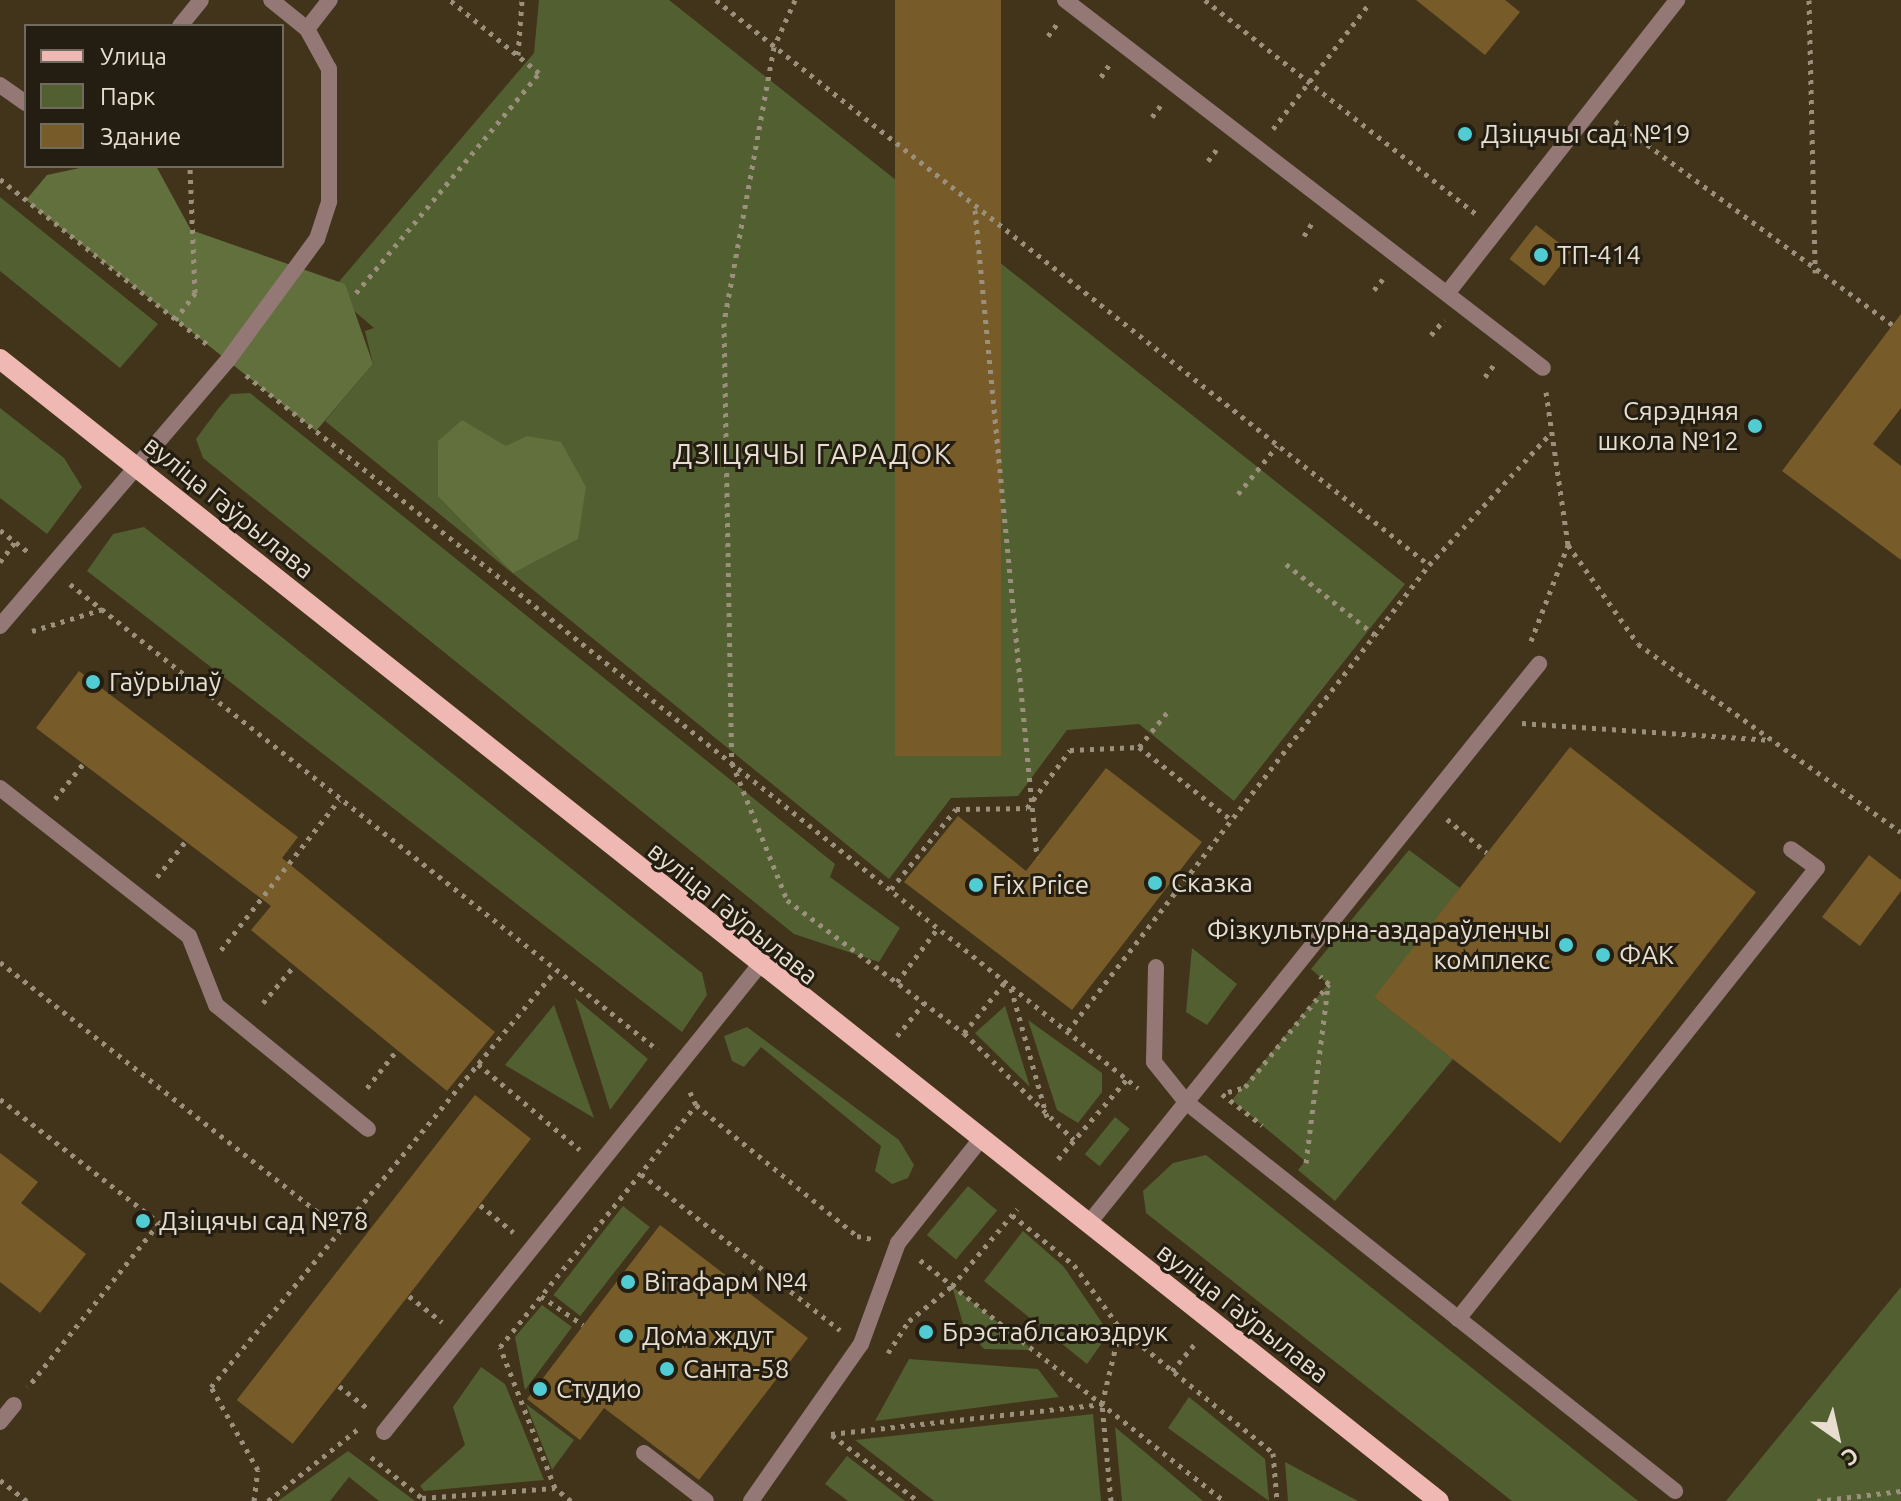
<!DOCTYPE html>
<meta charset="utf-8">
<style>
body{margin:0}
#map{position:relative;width:1901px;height:1501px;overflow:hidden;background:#42341b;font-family:Ubuntu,sans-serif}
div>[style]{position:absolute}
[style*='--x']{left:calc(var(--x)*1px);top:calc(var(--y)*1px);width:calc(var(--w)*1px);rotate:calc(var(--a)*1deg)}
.green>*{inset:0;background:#525f30;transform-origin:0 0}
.forest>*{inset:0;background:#61703c}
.building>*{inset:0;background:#775c29;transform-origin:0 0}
.path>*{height:5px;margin-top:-2.5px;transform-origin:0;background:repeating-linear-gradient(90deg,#9b907c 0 4px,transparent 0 10px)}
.lane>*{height:16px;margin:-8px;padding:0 8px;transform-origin:8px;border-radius:8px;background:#937875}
.primary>*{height:20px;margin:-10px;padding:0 10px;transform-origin:10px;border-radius:10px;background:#f0b8b3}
.dots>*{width:22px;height:22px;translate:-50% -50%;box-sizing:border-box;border:4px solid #231d12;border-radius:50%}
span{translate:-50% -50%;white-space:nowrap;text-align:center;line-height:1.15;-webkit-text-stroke:6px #231d12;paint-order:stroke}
.poi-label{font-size:26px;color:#e7decf}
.left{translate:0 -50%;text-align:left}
.right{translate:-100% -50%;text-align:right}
.street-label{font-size:26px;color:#e7decf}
.neighbourhood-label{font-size:28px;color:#e7decf;letter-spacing:2px}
.legend{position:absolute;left:24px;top:24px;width:260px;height:144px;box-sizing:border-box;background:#231d12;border:2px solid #716a5e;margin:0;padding:10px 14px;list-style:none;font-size:24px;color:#e7decf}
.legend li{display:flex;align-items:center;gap:16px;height:40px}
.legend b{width:40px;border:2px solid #716a5e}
.north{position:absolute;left:1797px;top:1397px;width:80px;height:80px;-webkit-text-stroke:6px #231d12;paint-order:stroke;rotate:146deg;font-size:22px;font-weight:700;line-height:32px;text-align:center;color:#e7decf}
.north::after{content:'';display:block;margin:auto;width:28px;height:36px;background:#e7decf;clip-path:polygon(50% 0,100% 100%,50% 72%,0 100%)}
</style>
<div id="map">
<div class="green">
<div style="clip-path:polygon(539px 0,669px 0,1405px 584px,1234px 801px,1139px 724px,1067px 730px,1018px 796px,951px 798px,889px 879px,325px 421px,373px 364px,365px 331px,374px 328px,331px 291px,534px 53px)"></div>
<div style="clip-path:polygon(0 197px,158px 324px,120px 368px,0 271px)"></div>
<div style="clip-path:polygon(250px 393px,835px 864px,830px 877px,900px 928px,879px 962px,794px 934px,203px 458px,196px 439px,218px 409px,231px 394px)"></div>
<div style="clip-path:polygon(0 408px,64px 458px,82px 487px,47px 534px,0 498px)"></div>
<div style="clip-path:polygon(144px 527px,702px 973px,707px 995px,682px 1032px,87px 571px,113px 534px)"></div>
<div style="clip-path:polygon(1409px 850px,1460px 888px,1375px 998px,1453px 1059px,1335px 1201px,1298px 1170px,1305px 1161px,1232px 1100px,1328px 984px,1311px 969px)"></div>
<div style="clip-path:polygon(1192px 948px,1237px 984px,1207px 1025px,1186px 1012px)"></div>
<div style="clip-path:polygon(575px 998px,648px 1059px,610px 1110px)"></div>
<div style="clip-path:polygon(554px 1005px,594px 1118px,505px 1065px)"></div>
<div style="clip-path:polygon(1005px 1006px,1030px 1087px,975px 1033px)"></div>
<div style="clip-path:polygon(1028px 1020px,1102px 1073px,1102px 1092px,1078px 1123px,1057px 1110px)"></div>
<div style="clip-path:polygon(747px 1027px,899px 1140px,914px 1165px,908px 1178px,892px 1184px,875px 1171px,881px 1146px,761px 1047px,744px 1067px,732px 1061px,724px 1036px)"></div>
<div style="left:1115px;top:1117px;width:19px;height:48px;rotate:39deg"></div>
<div style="clip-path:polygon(1206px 1155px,1638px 1501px,1512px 1501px,1146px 1213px,1143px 1191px,1173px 1163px)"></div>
<div style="left:968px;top:1186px;width:38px;height:64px;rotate:40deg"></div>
<div style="left:623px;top:1206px;width:34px;height:113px;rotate:38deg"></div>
<div style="clip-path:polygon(1023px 1231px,1064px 1267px,1109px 1333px,1087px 1364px,984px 1281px)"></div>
<div style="clip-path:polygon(952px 1286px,1033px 1350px,984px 1349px,963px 1324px)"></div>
<div style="clip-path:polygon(1901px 1287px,1901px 1501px,1726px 1501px)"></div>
<div style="clip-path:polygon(542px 1305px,572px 1327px,525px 1390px,515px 1337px)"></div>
<div style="clip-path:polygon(909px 1359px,1038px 1369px,1059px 1397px,875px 1421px)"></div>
<div style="clip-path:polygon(481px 1367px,505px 1384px,544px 1480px,424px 1491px,420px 1486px,465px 1445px,453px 1407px)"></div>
<div style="clip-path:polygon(1189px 1397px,1265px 1459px,1269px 1501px,1168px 1428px)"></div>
<div style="clip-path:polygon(526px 1404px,574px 1440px,552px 1470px)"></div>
<div style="clip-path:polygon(1093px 1414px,1101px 1501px,934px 1501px,855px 1440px)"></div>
<div style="clip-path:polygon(1115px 1427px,1203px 1501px,1122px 1501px)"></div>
<div style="clip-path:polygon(348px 1451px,415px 1501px,379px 1501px,349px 1477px,330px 1501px,278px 1501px)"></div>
<div style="clip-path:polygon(847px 1456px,905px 1501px,848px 1501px,825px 1484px)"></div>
<div style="clip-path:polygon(1285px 1462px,1358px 1501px,1288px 1501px)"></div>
</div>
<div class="forest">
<div style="clip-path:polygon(89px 166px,156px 166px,191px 230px,345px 284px,373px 364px,316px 431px,26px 200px,47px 175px)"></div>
<div style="clip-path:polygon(462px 420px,506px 446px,527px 436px,561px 442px,586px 487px,578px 539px,513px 573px,438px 496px,438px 441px)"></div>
</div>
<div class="building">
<div style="left:895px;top:0;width:106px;height:756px"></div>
<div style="clip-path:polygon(1416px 0,1505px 0,1520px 12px,1485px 55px)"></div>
<div style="left:1536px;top:225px;width:44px;height:43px;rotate:38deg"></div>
<div style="clip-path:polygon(1901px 314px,1901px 408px,1873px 444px,1901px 466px,1901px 560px,1782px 471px)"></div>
<div style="clip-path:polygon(79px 671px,298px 837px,282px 858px,495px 1032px,447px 1091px,251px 930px,271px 906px,36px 728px)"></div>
<div style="left:1570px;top:747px;width:236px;height:318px;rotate:38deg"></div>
<div style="clip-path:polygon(1106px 768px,1202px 842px,1072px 1010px,904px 882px,958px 816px,1026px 871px)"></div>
<div style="clip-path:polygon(1869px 855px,1901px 880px,1901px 891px,1860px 946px,1822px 917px)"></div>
<div style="left:475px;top:1095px;width:71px;height:387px;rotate:38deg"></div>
<div style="clip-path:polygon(0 1153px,38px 1182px,21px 1203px,86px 1254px,40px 1313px,0 1282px)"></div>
<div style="clip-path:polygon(660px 1225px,808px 1338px,699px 1480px,604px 1408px,580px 1440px,527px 1399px)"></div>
</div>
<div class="path">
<div style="--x:716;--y:0;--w:910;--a:38.39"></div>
<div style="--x:795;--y:0;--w:51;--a:114.1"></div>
<div style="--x:774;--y:47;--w:280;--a:100.3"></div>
<div style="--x:724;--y:323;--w:440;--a:89"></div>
<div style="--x:732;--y:763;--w:148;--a:68.1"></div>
<div style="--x:787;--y:900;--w:221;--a:36.9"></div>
<div style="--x:964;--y:1033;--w:153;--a:44.2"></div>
<div style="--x:1205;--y:0;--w:347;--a:38.3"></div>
<div style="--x:1809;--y:0;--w:273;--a:88.7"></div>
<div style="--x:1048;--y:36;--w:15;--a:-53"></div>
<div style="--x:518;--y:55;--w:55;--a:-85.8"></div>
<div style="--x:1101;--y:77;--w:14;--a:-56"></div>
<div style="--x:1152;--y:117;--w:15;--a:-53"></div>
<div style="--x:1615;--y:121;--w:345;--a:36.3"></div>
<div style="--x:1273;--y:129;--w:156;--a:-52.5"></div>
<div style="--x:1208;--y:161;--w:15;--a:-53"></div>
<div style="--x:0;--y:179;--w:265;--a:38.6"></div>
<div style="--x:975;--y:210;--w:650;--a:84.53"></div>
<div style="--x:1304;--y:236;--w:15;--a:-58"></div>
<div style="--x:1374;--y:290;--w:14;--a:-51"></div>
<div style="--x:356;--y:293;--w:286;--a:-50.2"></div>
<div style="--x:539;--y:73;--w:115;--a:-140.6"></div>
<div style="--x:175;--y:320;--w:34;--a:-53"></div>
<div style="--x:195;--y:293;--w:127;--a:-92.3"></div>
<div style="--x:1431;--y:335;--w:20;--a:-49"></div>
<div style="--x:246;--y:375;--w:1142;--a:38.64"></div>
<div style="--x:1485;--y:377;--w:19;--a:-54"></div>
<div style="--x:1546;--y:392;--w:155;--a:81.8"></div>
<div style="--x:1568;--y:545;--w:121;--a:54.7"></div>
<div style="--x:1638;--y:644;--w:323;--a:35.6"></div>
<div style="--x:1238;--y:494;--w:62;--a:-50.9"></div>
<div style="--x:0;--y:530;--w:39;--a:38"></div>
<div style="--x:0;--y:562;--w:25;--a:-53"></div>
<div style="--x:1286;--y:564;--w:114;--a:38.6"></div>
<div style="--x:70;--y:584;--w:750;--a:38.4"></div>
<div style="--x:32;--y:631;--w:74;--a:-17.2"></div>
<div style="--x:1531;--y:641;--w:103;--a:-68.9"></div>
<div style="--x:1522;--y:723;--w:250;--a:3.9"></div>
<div style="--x:1139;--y:747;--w:49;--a:-50.8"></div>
<div style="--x:55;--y:799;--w:45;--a:-51.3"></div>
<div style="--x:1447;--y:819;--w:52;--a:40.4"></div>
<div style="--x:157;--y:877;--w:45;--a:-51.3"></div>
<div style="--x:891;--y:889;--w:103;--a:-50.9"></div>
<div style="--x:956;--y:809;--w:71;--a:-0.8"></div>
<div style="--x:1027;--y:808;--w:72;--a:-53.4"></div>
<div style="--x:1070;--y:750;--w:69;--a:-2.5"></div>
<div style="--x:1139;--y:747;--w:115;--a:38.3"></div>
<div style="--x:221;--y:950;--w:191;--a:-51.8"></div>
<div style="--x:0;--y:962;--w:432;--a:38.2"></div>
<div style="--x:897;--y:982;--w:68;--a:-52.8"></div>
<div style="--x:1011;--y:988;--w:134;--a:74.4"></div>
<div style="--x:263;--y:1003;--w:48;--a:-50"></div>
<div style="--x:1068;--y:1031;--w:589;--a:-52.24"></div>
<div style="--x:1429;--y:565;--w:178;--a:-47.3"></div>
<div style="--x:964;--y:1033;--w:65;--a:-51.2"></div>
<div style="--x:897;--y:1036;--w:43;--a:-50.7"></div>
<div style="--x:478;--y:1064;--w:133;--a:40.1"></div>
<div style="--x:367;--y:1088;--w:48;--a:-51.7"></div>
<div style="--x:690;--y:1092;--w:14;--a:65"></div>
<div style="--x:696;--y:1105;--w:208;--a:39.1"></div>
<div style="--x:857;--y:1236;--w:15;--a:11"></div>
<div style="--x:1228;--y:1092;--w:18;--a:-16"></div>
<div style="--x:1245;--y:1087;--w:133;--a:-50.8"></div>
<div style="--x:1329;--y:984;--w:12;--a:-138"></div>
<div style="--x:1222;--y:1094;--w:51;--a:37.8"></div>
<div style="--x:0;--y:1099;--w:202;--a:37.9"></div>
<div style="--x:159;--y:1223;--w:210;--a:128.6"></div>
<div style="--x:1058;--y:1159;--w:106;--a:-49.2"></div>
<div style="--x:1306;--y:1163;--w:178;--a:-82.9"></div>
<div style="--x:641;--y:1174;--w:253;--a:38.1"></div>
<div style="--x:480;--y:1205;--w:43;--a:39.3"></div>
<div style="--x:1012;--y:1215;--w:80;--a:38.9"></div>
<div style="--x:1074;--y:1265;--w:78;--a:53.9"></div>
<div style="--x:1120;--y:1328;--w:198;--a:39.2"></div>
<div style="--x:1273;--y:1453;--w:48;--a:85.2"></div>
<div style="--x:920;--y:1260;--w:388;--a:38.4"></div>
<div style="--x:409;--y:1296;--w:42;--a:38.2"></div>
<div style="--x:541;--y:1296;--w:51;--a:34.6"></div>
<div style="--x:888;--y:1353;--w:38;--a:-57"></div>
<div style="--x:909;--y:1321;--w:55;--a:-39.1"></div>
<div style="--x:952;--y:1286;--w:101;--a:-49.8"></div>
<div style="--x:1172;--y:1371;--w:39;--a:-50"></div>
<div style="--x:339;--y:1386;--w:39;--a:38"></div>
<div style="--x:831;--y:1434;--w:272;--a:-6.3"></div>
<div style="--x:832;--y:1435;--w:108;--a:37.5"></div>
<div style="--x:371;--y:1457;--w:65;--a:38.8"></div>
<div style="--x:422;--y:1498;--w:133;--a:-4.3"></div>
<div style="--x:0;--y:1480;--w:34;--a:38"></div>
<div style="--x:254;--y:1501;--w:31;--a:-83"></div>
<div style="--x:258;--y:1470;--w:95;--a:-119.5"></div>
<div style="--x:211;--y:1387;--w:540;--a:-50.41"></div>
<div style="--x:268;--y:1501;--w:117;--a:-38.7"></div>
<div style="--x:571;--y:1501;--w:21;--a:-141"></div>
<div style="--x:555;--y:1488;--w:151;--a:-111.3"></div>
<div style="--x:500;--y:1347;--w:311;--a:-51"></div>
<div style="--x:1111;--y:1501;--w:97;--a:-95.3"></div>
<div style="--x:1102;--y:1404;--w:77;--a:-76.5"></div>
<div style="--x:1817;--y:1501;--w:85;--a:-6.8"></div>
</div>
<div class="lane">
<div style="--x:1065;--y:0;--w:603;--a:37.59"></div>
<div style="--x:180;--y:26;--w:33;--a:-51"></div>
<div style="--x:307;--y:29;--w:37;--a:-52"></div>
<div style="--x:0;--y:85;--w:32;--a:35"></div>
<div style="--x:1449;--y:291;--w:370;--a:-51.9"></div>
<div style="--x:0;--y:626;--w:350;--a:-49.4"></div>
<div style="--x:228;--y:360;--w:150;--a:-53.7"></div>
<div style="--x:317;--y:239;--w:40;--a:-72"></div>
<div style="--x:329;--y:201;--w:132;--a:-90"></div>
<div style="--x:329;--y:69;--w:46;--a:-118.8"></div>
<div style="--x:307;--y:29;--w:46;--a:-141.1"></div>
<div style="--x:0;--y:788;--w:240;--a:38.1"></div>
<div style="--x:189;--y:936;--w:74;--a:68.6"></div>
<div style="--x:216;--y:1005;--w:196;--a:39.2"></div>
<div style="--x:1156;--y:967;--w:95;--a:91.2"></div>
<div style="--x:1154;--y:1062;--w:51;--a:51.3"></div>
<div style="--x:1186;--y:1102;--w:625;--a:38.5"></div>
<div style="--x:1089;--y:1223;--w:718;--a:-51.17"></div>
<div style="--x:1458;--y:1319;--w:576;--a:-51.48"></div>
<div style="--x:1817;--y:868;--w:32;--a:-144"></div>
<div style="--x:0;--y:1422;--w:22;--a:-51"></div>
<div style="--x:384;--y:1432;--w:597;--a:-51.19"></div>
<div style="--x:644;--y:1453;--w:78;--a:37.7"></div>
<div style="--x:751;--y:1501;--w:192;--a:-55"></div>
<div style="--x:861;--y:1344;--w:108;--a:-69.9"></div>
<div style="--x:898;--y:1243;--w:132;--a:-51.5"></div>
</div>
<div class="primary">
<div style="--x:0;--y:359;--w:1837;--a:38.44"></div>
</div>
<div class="dots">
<div style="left:1465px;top:134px;background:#51ccd2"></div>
<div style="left:1541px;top:255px;background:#51ccd2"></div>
<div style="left:1755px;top:426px;background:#51ccd2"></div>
<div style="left:93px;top:682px;background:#51ccd2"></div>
<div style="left:1155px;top:883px;background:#51ccd2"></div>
<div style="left:976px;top:885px;background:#51ccd2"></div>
<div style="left:1566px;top:945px;background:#51ccd2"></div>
<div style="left:1603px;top:955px;background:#51ccd2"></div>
<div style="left:143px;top:1221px;background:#51ccd2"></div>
<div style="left:628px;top:1282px;background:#51ccd2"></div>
<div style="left:926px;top:1332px;background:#51ccd2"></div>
<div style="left:626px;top:1336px;background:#51ccd2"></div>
<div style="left:667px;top:1369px;background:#51ccd2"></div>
<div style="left:540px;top:1389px;background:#51ccd2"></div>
</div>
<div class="poi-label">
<span class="left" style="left:1481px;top:134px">Дзіцячы сад №19</span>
<span class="left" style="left:1557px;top:255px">ТП-414</span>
<span class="right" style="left:1739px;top:426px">Сярэдняя<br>школа №12</span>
<span class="left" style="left:109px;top:682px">Гаўрылаў</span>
<span class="left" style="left:1171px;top:883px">Сказка</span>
<span class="left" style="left:992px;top:885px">Fix Price</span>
<span class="right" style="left:1550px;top:945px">Фізкультурна-аздараўленчы<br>комплекс</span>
<span class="left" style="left:1619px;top:955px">ФАК</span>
<span class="left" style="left:159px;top:1221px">Дзіцячы сад №78</span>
<span class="left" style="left:644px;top:1282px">Вітафарм №4</span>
<span class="left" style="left:942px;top:1332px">Брэстаблсаюздрук</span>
<span class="left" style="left:642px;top:1336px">Дома ждут</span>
<span class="left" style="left:683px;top:1369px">Санта-58</span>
<span class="left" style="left:556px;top:1389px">Студио</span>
</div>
<div class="street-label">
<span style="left:229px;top:507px;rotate:39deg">вуліца Гаўрылава</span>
<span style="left:733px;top:913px;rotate:39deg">вуліца Гаўрылава</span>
<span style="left:1243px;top:1313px;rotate:38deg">вуліца Гаўрылава</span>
</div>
<div class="neighbourhood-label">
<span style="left:813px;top:454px">ДЗІЦЯЧЫ ГАРАДОК</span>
</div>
<ul class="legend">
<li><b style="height:10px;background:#f0b8b3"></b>Улица</li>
<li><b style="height:22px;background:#525f30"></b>Парк</li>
<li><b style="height:22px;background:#775c29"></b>Здание</li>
</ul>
<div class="north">С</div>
</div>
